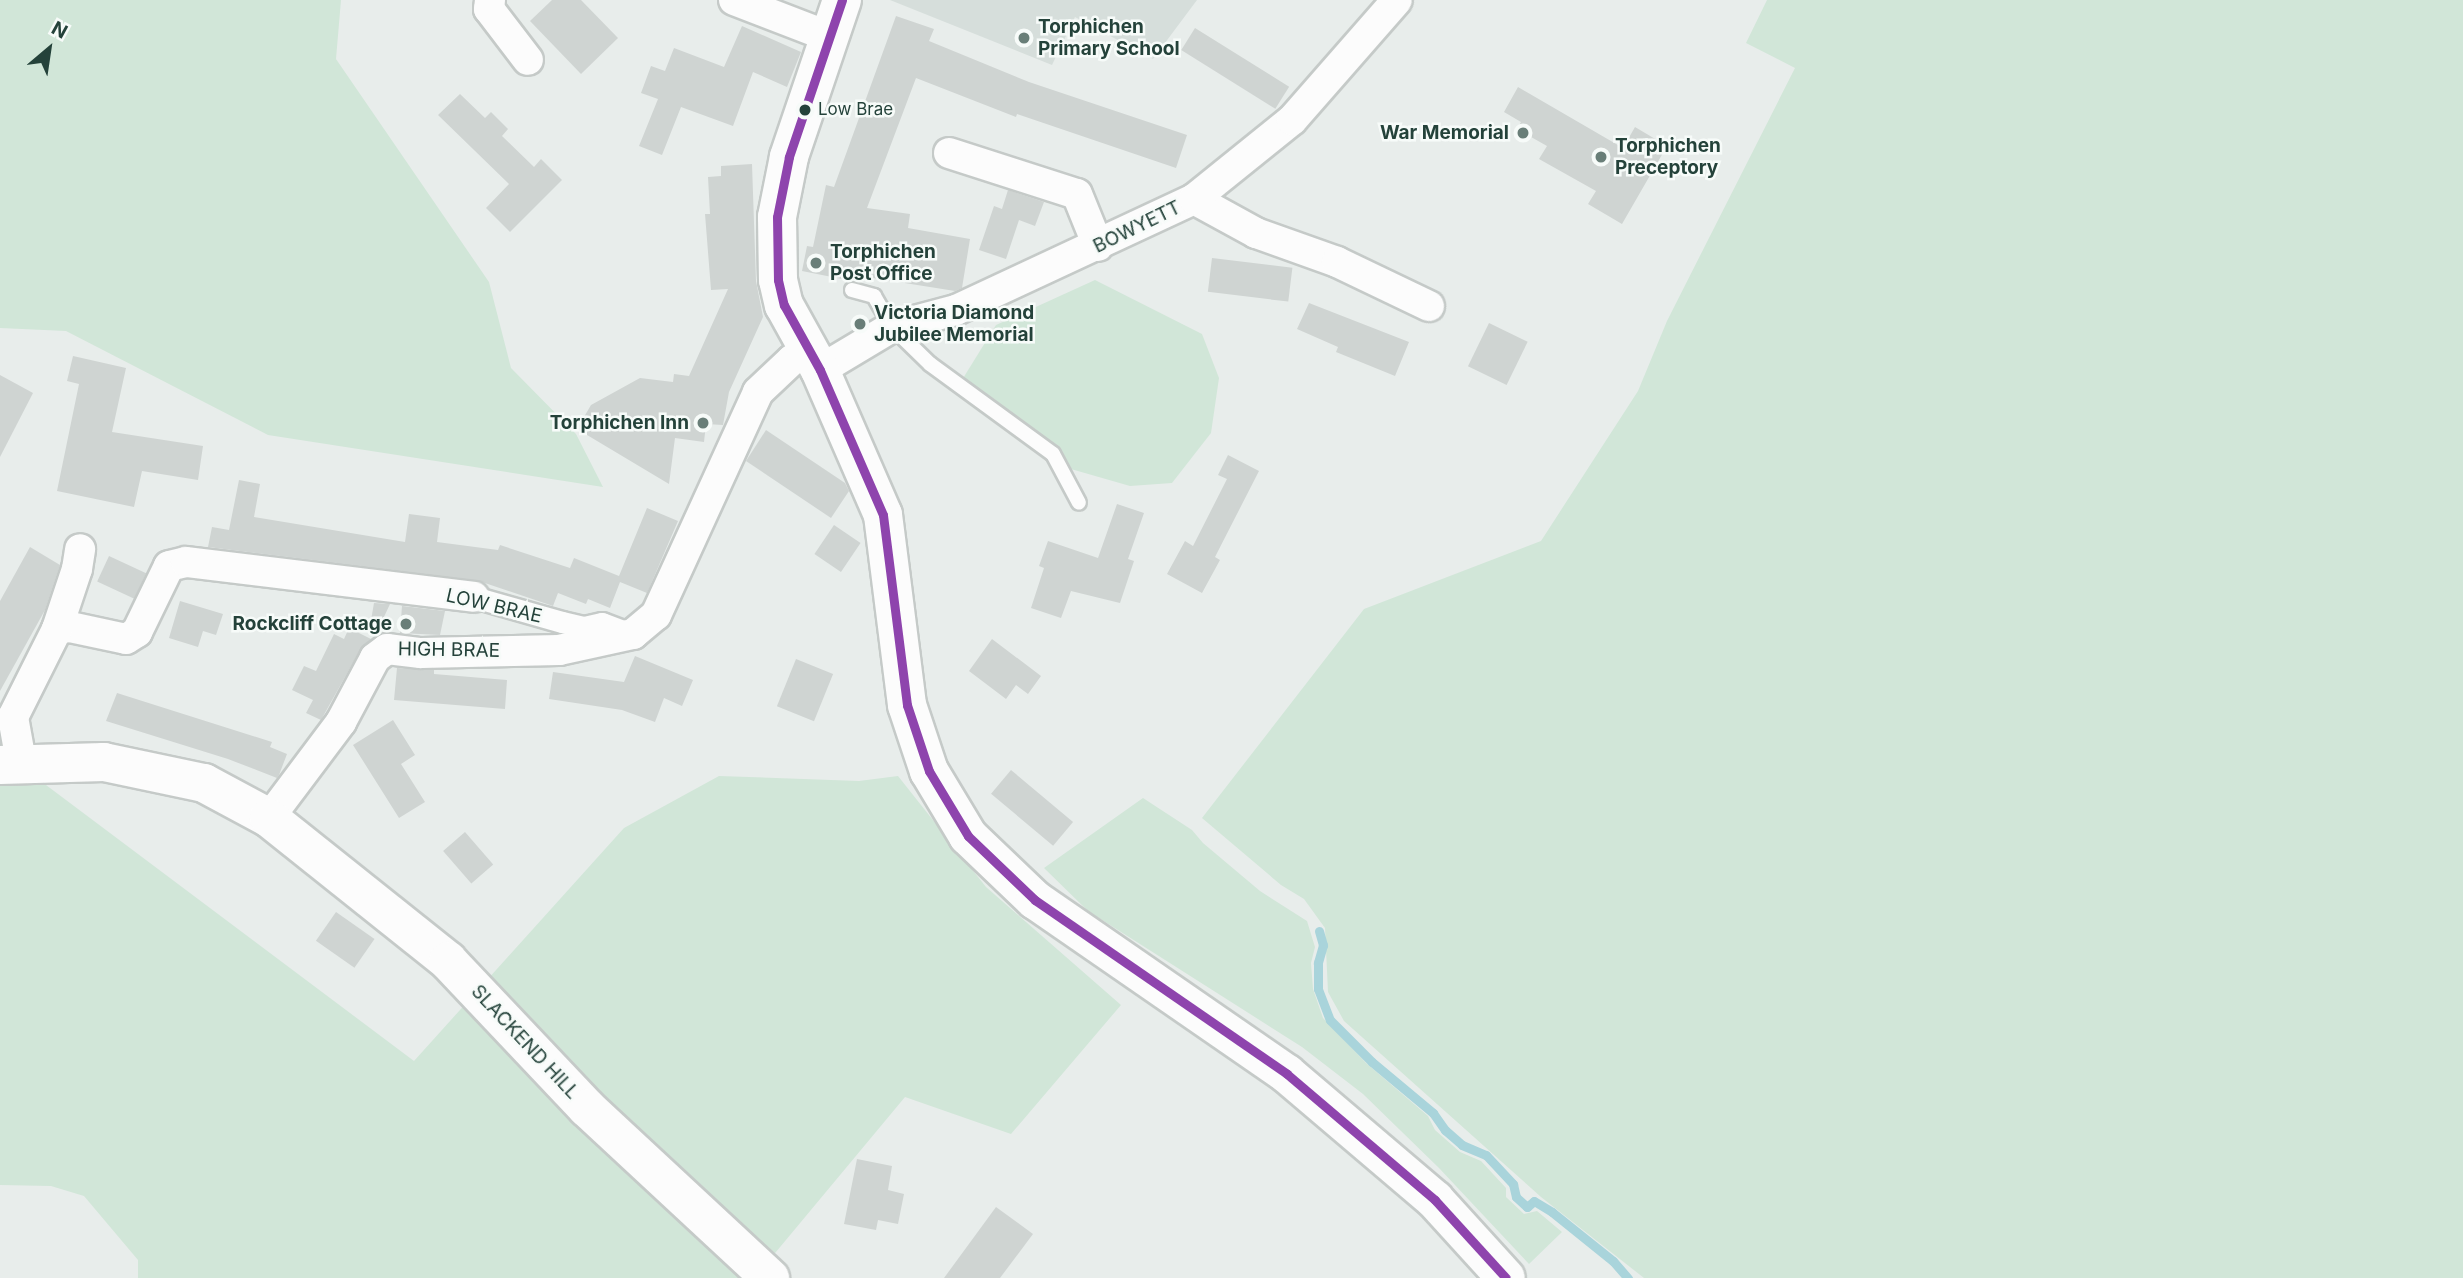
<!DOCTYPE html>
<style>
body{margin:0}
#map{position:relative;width:2463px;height:1278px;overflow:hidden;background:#e8edeb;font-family:Inter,sans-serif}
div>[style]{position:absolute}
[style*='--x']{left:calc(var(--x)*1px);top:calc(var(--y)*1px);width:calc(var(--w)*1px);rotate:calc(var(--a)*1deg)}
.built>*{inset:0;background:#d6dedb}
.green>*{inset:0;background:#d1e6d8}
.stream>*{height:9px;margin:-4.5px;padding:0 4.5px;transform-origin:4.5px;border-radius:4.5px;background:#a9d4db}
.building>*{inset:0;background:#cfd4d2;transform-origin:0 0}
.roads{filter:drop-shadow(2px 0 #c5cac8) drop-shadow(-2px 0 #c5cac8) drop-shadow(0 2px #c5cac8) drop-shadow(0 -2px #c5cac8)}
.service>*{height:14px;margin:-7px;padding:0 7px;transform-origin:7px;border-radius:7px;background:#fcfcfc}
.pedestrian>*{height:21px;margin:-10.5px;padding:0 10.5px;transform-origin:10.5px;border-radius:10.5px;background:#fcfcfc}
.minor>*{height:30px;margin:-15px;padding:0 15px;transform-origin:15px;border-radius:15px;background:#fcfcfc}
.secondary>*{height:38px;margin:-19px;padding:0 19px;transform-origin:19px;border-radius:19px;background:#fcfcfc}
.bus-1>*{height:9px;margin:-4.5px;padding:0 4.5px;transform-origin:4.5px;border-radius:4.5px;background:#8e44ad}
.dots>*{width:19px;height:19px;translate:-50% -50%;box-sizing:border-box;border:4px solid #f7fbf9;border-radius:50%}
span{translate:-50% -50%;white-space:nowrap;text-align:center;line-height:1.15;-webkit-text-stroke:5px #f7fbf9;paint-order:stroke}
.bus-label{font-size:17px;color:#24423a}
.left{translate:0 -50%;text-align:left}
.poi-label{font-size:19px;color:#24423a;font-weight:700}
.right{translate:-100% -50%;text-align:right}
.street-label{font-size:19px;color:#24423a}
.north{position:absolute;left:14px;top:14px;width:70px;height:70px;-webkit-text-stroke:5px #f7fbf9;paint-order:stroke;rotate:29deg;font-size:19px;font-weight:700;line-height:28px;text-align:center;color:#24423a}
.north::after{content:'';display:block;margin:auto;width:24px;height:32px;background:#24423a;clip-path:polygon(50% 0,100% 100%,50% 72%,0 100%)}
</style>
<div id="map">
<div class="built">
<div style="clip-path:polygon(890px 0,1197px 0,1153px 59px,1075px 17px,1052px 65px)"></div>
</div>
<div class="green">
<div style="clip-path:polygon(0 0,341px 0,336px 59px,489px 282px,511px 368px,576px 434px,603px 487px,268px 435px,66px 331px,0 328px)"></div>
<div style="clip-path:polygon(1767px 0,2463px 0,2463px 1278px,1644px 1278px,1541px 1197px,1344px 1021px,1328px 992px,1325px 928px,1304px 899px,1281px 885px,1202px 818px,1364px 609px,1541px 541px,1638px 391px,1667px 321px,1795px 68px,1746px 43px)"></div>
<div style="clip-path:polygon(1095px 280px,1202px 334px,1219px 378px,1211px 433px,1172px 483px,1130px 486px,1057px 465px,957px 388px,996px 325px)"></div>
<div style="clip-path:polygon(0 725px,22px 767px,414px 1061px,624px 828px,719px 776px,859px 781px,898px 776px,986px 887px,1121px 1005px,1011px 1134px,905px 1097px,761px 1270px,760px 1278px,138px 1278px,138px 1260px,84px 1196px,51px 1186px,0 1185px)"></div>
<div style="clip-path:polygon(1143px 798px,1192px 830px,1203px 843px,1260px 891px,1307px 921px,1315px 947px,1311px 963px,1313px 989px,1323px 1018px,1366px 1063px,1428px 1116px,1435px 1130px,1460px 1152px,1481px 1161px,1506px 1188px,1506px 1197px,1524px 1214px,1537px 1211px,1562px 1232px,1529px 1264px,1439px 1168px,1363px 1094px,1302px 1047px,1088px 911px,1044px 868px)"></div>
</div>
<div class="stream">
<div style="--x:1319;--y:931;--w:15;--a:74"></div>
<div style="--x:1323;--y:945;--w:19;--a:106"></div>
<div style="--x:1318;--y:963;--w:26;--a:90"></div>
<div style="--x:1318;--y:989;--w:33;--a:69"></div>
<div style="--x:1330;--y:1020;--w:59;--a:45"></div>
<div style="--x:1372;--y:1062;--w:80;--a:39.9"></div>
<div style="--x:1433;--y:1113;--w:21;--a:55"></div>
<div style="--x:1445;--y:1130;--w:23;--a:41"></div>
<div style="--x:1462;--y:1145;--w:26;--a:23"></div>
<div style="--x:1486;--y:1155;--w:40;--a:47"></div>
<div style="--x:1513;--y:1184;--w:13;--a:77"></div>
<div style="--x:1516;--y:1197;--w:15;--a:42"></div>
<div style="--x:1527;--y:1207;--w:9;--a:-41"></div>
<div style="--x:1534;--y:1201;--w:21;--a:31"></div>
<div style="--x:1552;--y:1212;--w:78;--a:38.8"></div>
<div style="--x:1613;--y:1261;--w:23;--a:49"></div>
</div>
<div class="building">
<div style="clip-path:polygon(552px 0,581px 0,618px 38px,581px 74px,530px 21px)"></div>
<div style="clip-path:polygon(896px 16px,934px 29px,929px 41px,1029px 82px,1187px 135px,1176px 168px,1017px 114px,1016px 117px,916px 78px,867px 208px,910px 214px,908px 228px,970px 239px,962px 288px,955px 291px,848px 274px,847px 280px,802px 271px,807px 246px,813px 247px,826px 185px,834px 187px)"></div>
<div style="clip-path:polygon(742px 26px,801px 52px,787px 87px,753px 72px,733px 126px,681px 107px,662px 155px,639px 146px,658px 99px,641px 93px,651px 66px,665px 71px,674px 48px,724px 67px)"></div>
<div style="left:1195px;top:28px;width:111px;height:26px;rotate:32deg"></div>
<div style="clip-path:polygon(1518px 87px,1623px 148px,1635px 127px,1667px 146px,1622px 224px,1588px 204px,1596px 191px,1539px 159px,1547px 146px,1517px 129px,1521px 122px,1504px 112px)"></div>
<div style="clip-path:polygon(460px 94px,485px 118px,491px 112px,508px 129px,502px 136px,534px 167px,541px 159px,562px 180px,510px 232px,486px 208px,509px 184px,438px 115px)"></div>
<div style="clip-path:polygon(752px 164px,756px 281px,763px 317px,729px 392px,723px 425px,706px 424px,704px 442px,675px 438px,669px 484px,577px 429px,591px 405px,640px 378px,673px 382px,674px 374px,689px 376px,728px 289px,711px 290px,705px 214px,710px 214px,708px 177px,721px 176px,721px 166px)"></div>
<div style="clip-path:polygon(1008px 190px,1044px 202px,1035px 226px,1019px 220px,1006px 259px,979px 250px,994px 206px,1002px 209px)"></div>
<div style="left:1212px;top:258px;width:81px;height:34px;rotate:7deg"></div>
<div style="clip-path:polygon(1309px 303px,1409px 342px,1395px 376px,1336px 352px,1338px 347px,1297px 329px)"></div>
<div style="left:1489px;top:323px;width:43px;height:48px;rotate:26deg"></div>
<div style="clip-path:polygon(73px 356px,126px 368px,112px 432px,203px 446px,198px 480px,142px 471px,134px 507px,57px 491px,79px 384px,67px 381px)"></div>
<div style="clip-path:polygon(0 375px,33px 393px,0 457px)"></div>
<div style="clip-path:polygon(766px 430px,845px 483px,849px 491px,831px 518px,746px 461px)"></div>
<div style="clip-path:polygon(1228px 455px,1259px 471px,1215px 557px,1220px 560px,1202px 593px,1167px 574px,1185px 541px,1193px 546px,1227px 479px,1218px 475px)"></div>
<div style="clip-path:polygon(239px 480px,260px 484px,254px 517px,405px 542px,409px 514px,440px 518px,437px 542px,498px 550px,500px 545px,570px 568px,574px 558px,619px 576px,647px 508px,678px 521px,647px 593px,620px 582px,610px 608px,588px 599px,586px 604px,558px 593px,553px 606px,476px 580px,208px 547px,212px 527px,229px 530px)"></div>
<div style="clip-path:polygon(1117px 504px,1144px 513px,1128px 559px,1134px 561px,1120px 603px,1071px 591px,1061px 618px,1031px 608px,1044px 568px,1039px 566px,1048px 541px,1098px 558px)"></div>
<div style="left:834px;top:525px;width:32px;height:35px;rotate:34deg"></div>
<div style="clip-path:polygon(30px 547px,60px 565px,45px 610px,0 691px,0 601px)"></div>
<div style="left:109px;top:556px;width:41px;height:28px;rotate:25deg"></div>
<div style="clip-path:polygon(180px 601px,223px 614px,216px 635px,203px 631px,198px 647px,169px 638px)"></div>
<div style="clip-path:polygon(374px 603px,390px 604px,376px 634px,369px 632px)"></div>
<div style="clip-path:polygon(402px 606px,445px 611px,440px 635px,400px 633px)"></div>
<div style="clip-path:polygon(349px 628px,371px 639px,360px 650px,321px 720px,306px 713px,313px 700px,292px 690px,304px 666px,316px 671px,334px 634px,344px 639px)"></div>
<div style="clip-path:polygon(992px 639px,1041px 676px,1028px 694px,1016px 685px,1006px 699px,969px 671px)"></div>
<div style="clip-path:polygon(635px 656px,693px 680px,682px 706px,664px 698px,655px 722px,622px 710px,549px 699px,553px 672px,624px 682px)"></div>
<div style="left:796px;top:659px;width:40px;height:51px;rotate:22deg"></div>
<div style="clip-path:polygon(397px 668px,434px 670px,434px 674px,507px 680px,505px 709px,394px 700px)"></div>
<div style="clip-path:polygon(117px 693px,272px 742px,270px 747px,287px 754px,279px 775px,277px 778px,228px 759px,106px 721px)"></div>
<div style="clip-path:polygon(393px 720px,415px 755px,401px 764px,425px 802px,399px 818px,353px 745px)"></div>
<div style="left:1011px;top:770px;width:81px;height:31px;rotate:40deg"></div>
<div style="left:465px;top:832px;width:43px;height:29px;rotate:49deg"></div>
<div style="left:336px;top:912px;width:47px;height:35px;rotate:35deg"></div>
<div style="clip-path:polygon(857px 1159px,892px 1166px,888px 1190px,904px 1194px,898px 1224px,878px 1220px,876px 1230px,844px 1224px)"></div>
<div style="clip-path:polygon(996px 1207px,1033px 1234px,1000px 1278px,944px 1278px)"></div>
</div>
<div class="roads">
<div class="service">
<div style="--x:852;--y:290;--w:23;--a:15"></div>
<div style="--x:874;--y:296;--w:36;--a:60"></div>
<div style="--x:892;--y:327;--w:53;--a:44.2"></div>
<div style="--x:930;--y:364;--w:152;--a:36.2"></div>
<div style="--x:1053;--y:454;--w:55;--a:62"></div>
</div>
<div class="pedestrian">
<div style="--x:474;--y:597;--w:91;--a:15.9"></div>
<div style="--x:562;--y:622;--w:23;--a:13"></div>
<div style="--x:584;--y:627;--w:18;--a:-13"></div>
<div style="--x:602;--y:623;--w:31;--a:21"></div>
</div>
<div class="minor">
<div style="--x:490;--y:0;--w:9;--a:96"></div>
<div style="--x:489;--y:9;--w:64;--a:52.6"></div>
<div style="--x:734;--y:0;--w:103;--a:21.1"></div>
<div style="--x:949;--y:153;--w:134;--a:17.8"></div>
<div style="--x:1077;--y:194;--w:56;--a:68"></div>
<div style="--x:1194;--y:199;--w:71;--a:28.7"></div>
<div style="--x:1256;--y:233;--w:86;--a:19.7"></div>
<div style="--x:1337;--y:262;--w:102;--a:25.6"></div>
<div style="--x:820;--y:370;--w:84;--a:-30.8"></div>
<div style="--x:892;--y:327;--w:66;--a:-14.9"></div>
<div style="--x:956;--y:310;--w:263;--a:-25"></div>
<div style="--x:1194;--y:199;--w:126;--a:-38.9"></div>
<div style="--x:1292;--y:120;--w:159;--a:-48.8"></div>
<div style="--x:57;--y:629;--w:13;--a:-9"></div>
<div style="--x:70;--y:627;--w:57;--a:12.1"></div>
<div style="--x:126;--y:639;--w:13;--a:-32"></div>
<div style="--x:137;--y:632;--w:73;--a:-64.1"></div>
<div style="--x:169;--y:566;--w:17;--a:-13"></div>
<div style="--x:186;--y:562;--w:290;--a:6.9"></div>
<div style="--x:22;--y:767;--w:51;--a:-100.2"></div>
<div style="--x:13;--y:717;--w:98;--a:-63.4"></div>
<div style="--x:57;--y:629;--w:63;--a:-71.6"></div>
<div style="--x:77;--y:569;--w:20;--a:-81"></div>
<div style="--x:269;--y:818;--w:120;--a:-53.1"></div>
<div style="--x:341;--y:722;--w:72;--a:-62"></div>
<div style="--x:375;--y:658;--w:15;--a:-37"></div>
<div style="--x:387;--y:649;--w:34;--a:7"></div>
<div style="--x:421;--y:653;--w:138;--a:-1.2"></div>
<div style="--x:559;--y:650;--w:76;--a:-12.2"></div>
<div style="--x:633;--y:634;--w:30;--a:-40"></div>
<div style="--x:656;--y:615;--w:245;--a:-65.4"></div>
<div style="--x:758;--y:392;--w:47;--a:-43.3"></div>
<div style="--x:792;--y:360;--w:20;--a:-30"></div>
</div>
<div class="secondary">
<div style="--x:842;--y:0;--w:166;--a:108.7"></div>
<div style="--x:789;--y:157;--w:61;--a:101.3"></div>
<div style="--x:777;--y:217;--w:63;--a:89.1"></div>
<div style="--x:778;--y:280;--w:26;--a:77"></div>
<div style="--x:784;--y:305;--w:74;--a:61"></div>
<div style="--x:820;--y:370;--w:158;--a:66.5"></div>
<div style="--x:883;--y:515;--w:192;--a:82.8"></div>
<div style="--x:907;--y:705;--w:70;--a:71.6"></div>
<div style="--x:929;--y:771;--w:76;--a:59"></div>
<div style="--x:968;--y:836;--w:93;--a:43.7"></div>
<div style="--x:1035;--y:900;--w:306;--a:34.6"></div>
<div style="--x:1287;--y:1074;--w:194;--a:40.4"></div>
<div style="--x:1435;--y:1200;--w:105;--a:47.7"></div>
<div style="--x:0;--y:765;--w:104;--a:-1.7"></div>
<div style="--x:104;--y:762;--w:102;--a:11.9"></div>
<div style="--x:204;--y:783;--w:74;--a:28.3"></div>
<div style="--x:269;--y:818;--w:229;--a:38.6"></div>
<div style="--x:448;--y:961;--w:202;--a:46.6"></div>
<div style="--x:587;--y:1108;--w:250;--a:42.9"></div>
</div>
</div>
<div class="bus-1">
<div style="--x:842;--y:0;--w:166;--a:108.7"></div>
<div style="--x:789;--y:157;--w:61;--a:101.3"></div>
<div style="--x:777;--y:217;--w:63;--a:89.1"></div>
<div style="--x:778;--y:280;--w:26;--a:77"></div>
<div style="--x:784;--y:305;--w:74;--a:61"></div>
<div style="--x:820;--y:370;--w:158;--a:66.5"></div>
<div style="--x:883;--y:515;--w:192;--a:82.8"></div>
<div style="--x:907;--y:705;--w:70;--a:71.6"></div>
<div style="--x:929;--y:771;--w:76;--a:59"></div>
<div style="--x:968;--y:836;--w:93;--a:43.7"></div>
<div style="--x:1035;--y:900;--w:306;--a:34.6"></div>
<div style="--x:1287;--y:1074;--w:194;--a:40.4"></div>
<div style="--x:1435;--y:1200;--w:105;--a:47.7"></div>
</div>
<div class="dots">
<div style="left:1024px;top:38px;background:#697e78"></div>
<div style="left:805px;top:110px;background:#24423a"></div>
<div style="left:1523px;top:133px;background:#697e78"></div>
<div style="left:1601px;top:157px;background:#697e78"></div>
<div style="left:816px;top:263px;background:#697e78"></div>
<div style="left:860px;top:324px;background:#697e78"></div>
<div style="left:703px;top:423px;background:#697e78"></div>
<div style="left:406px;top:624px;background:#697e78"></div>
</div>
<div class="bus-label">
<span class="left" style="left:818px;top:110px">Low Brae</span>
</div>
<div class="poi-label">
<span class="left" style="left:1038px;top:38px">Torphichen<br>Primary School</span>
<span class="right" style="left:1509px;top:133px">War Memorial</span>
<span class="left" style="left:1615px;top:157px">Torphichen<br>Preceptory</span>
<span class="left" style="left:830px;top:263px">Torphichen<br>Post Office</span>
<span class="left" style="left:874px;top:324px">Victoria Diamond<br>Jubilee Memorial</span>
<span class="right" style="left:689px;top:423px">Torphichen Inn</span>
<span class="right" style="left:392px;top:624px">Rockcliff Cottage</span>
</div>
<div class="street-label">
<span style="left:1137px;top:227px;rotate:-26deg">BOWYETT</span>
<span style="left:494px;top:606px;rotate:13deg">LOW BRAE</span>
<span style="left:449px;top:650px;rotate:1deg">HIGH BRAE</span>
<span style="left:525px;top:1042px;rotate:47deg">SLACKEND HILL</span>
</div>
<div class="north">N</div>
</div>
